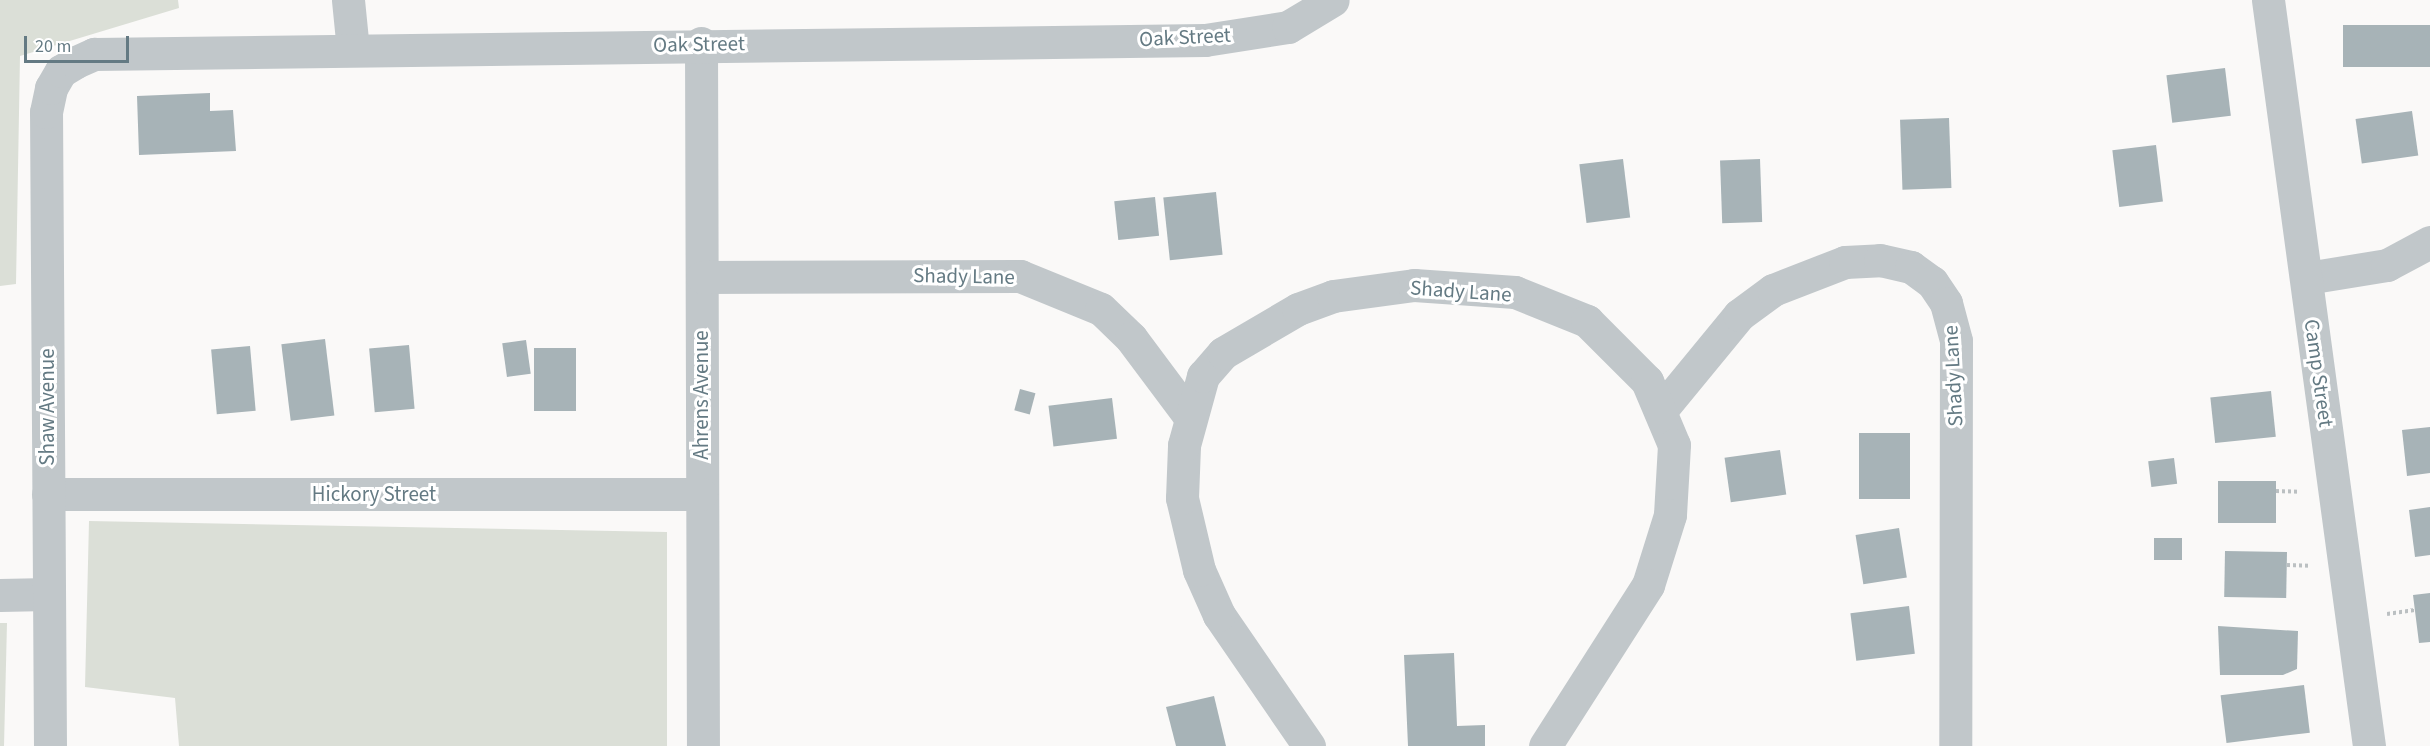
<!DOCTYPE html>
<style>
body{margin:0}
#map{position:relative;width:2430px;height:746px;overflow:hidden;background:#faf9f8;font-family:"Source Sans 3",sans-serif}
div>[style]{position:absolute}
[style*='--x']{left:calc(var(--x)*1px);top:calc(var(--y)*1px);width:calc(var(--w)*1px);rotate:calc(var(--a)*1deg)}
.green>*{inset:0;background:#dbdfd7}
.building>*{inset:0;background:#a7b3b7;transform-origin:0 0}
.path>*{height:4px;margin-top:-2px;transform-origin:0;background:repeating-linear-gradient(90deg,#bbc0c2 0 3px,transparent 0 6px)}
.minor>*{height:33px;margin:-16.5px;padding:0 16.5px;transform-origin:16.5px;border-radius:16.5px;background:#c1c7ca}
.tertiary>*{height:33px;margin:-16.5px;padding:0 16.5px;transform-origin:16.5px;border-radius:16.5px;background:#c1c7ca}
span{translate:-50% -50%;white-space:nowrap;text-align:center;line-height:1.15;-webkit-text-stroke:6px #fff;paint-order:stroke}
.street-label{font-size:21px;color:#647a83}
.scale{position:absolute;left:24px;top:36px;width:105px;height:27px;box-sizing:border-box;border:3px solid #647a83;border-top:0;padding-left:8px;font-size:18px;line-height:21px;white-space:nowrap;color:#647a83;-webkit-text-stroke:4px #fff;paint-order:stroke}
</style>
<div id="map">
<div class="green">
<div style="clip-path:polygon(0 0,178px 0,179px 8px,20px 56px,16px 284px,0 286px)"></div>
<div style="clip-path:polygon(89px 521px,667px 532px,667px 746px,179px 746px,175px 698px,85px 687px)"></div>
<div style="clip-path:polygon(0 623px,7px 623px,4px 746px,0 746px)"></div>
</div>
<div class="building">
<div style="left:2430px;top:25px;width:42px;height:87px;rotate:90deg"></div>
<div style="left:2225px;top:68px;width:48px;height:59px;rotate:83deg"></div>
<div style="clip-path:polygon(210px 93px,210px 111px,233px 110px,236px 151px,139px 155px,137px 96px)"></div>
<div style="left:2412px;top:111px;width:45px;height:57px;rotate:82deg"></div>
<div style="left:1949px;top:118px;width:70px;height:49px;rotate:88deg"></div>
<div style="left:2156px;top:145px;width:57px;height:44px;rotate:83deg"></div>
<div style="left:1623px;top:159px;width:59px;height:44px;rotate:83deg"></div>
<div style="left:1760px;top:159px;width:63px;height:40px;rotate:88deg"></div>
<div style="left:1216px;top:192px;width:63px;height:53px;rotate:84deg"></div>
<div style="left:1155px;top:197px;width:39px;height:41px;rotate:84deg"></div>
<div style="left:325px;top:339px;width:77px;height:44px;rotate:83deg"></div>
<div style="left:526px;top:340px;width:34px;height:24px;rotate:82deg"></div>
<div style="left:409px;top:345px;width:64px;height:40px;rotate:85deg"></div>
<div style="left:250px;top:346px;width:65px;height:39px;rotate:85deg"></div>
<div style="left:534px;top:348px;width:42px;height:63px"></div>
<div style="left:1020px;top:389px;width:16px;height:22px;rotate:15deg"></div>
<div style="left:2271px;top:391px;width:46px;height:61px;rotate:84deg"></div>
<div style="left:1112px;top:398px;width:41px;height:64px;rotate:83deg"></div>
<div style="clip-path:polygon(2430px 427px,2430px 473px,2407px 476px,2402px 430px)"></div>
<div style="left:1859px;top:433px;width:51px;height:66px"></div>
<div style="left:1780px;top:450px;width:45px;height:56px;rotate:82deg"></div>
<div style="left:2174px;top:458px;width:26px;height:26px;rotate:83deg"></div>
<div style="left:2218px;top:481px;width:58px;height:42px"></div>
<div style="clip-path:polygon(2430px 507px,2430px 555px,2415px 557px,2409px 510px)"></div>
<div style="left:1899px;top:528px;width:50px;height:44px;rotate:81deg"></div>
<div style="left:2154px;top:538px;width:28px;height:22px"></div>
<div style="left:2225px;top:551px;width:62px;height:46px;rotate:1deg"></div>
<div style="clip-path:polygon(2430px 593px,2430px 642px,2419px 643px,2413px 595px)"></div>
<div style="left:1909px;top:606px;width:48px;height:59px;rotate:83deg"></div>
<div style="clip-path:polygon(2218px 626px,2298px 631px,2297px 669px,2283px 675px,2220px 675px)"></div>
<div style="clip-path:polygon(1454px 653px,1457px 726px,1485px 725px,1485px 746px,1408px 746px,1404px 655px)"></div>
<div style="left:2304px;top:685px;width:48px;height:84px;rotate:83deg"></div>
<div style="clip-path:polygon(1214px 696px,1226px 746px,1176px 746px,1166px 707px)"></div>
</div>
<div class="path">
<div style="--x:2276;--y:491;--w:23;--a:2"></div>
<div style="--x:2287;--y:565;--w:23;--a:2"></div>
<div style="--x:2387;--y:614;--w:28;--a:-8"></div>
</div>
<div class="minor">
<div style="--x:348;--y:0;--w:50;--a:84.3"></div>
<div style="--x:701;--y:43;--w:703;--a:89.84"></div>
<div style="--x:702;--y:277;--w:318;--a:-0.2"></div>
<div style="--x:1020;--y:276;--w:87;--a:22.2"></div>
<div style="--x:1101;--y:309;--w:42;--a:44"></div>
<div style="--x:1131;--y:338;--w:99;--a:53.2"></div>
<div style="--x:2307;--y:278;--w:81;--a:-9.2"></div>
<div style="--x:2387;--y:265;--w:49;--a:-28.1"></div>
<div style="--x:1661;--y:410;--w:123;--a:-50.6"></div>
<div style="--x:1739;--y:315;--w:42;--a:-36.3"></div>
<div style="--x:1773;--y:290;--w:77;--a:-21.3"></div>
<div style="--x:1845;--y:262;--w:35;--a:-3"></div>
<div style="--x:1880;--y:260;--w:32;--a:13"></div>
<div style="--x:1911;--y:267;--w:26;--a:36"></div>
<div style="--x:1932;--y:282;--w:25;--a:56"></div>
<div style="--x:1946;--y:303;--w:39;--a:75"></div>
<div style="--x:1956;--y:341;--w:405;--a:90.1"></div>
<div style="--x:48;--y:494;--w:653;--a:0"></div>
<div style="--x:0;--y:595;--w:48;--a:-1.2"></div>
<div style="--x:50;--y:746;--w:634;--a:-90.36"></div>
<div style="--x:46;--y:112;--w:25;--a:-78"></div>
<div style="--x:51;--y:88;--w:20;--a:-60"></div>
<div style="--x:61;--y:71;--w:17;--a:-31"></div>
<div style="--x:76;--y:62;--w:20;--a:-24"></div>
<div style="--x:94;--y:54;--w:1111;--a:-0.72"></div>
<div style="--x:1205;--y:40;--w:84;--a:-8.9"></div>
<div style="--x:1288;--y:27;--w:52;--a:-31"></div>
<div style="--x:1309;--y:746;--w:159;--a:-124.5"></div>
<div style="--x:1219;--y:615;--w:49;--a:-114"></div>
<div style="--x:1199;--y:570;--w:74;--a:-103.3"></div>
<div style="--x:1182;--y:498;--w:53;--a:-87.8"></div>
<div style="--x:1184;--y:445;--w:72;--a:-74.6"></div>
<div style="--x:1203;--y:376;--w:30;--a:-49"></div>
<div style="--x:1223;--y:353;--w:87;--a:-30.4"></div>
<div style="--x:1298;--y:309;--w:37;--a:-20"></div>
<div style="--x:1333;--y:296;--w:82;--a:-7.7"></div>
<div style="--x:1414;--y:285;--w:101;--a:4"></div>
<div style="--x:1515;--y:292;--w:78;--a:21.9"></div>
<div style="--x:1587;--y:321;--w:85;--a:45"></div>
<div style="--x:1647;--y:381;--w:69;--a:67.1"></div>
<div style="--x:1674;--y:445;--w:70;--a:93.3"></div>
<div style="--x:1670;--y:515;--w:73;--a:107.4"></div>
<div style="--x:1648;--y:585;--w:191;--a:122.6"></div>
</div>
<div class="tertiary">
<div style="--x:2268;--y:0;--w:753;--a:82.29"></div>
</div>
<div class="street-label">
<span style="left:1185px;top:37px;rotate:-3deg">Oak Street</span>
<span style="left:699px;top:44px;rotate:-1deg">Oak Street</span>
<span style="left:964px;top:276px;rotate:1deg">Shady Lane</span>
<span style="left:1461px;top:291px;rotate:4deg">Shady Lane</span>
<span style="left:2319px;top:373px;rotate:82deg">Camp Street</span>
<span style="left:1953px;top:376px;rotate:-93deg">Shady Lane</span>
<span style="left:701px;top:395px;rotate:-90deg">Ahrens Avenue</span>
<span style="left:47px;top:407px;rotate:-90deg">Shaw Avenue</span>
<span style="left:374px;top:494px">Hickory Street</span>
</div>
<div class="scale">20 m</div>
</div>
